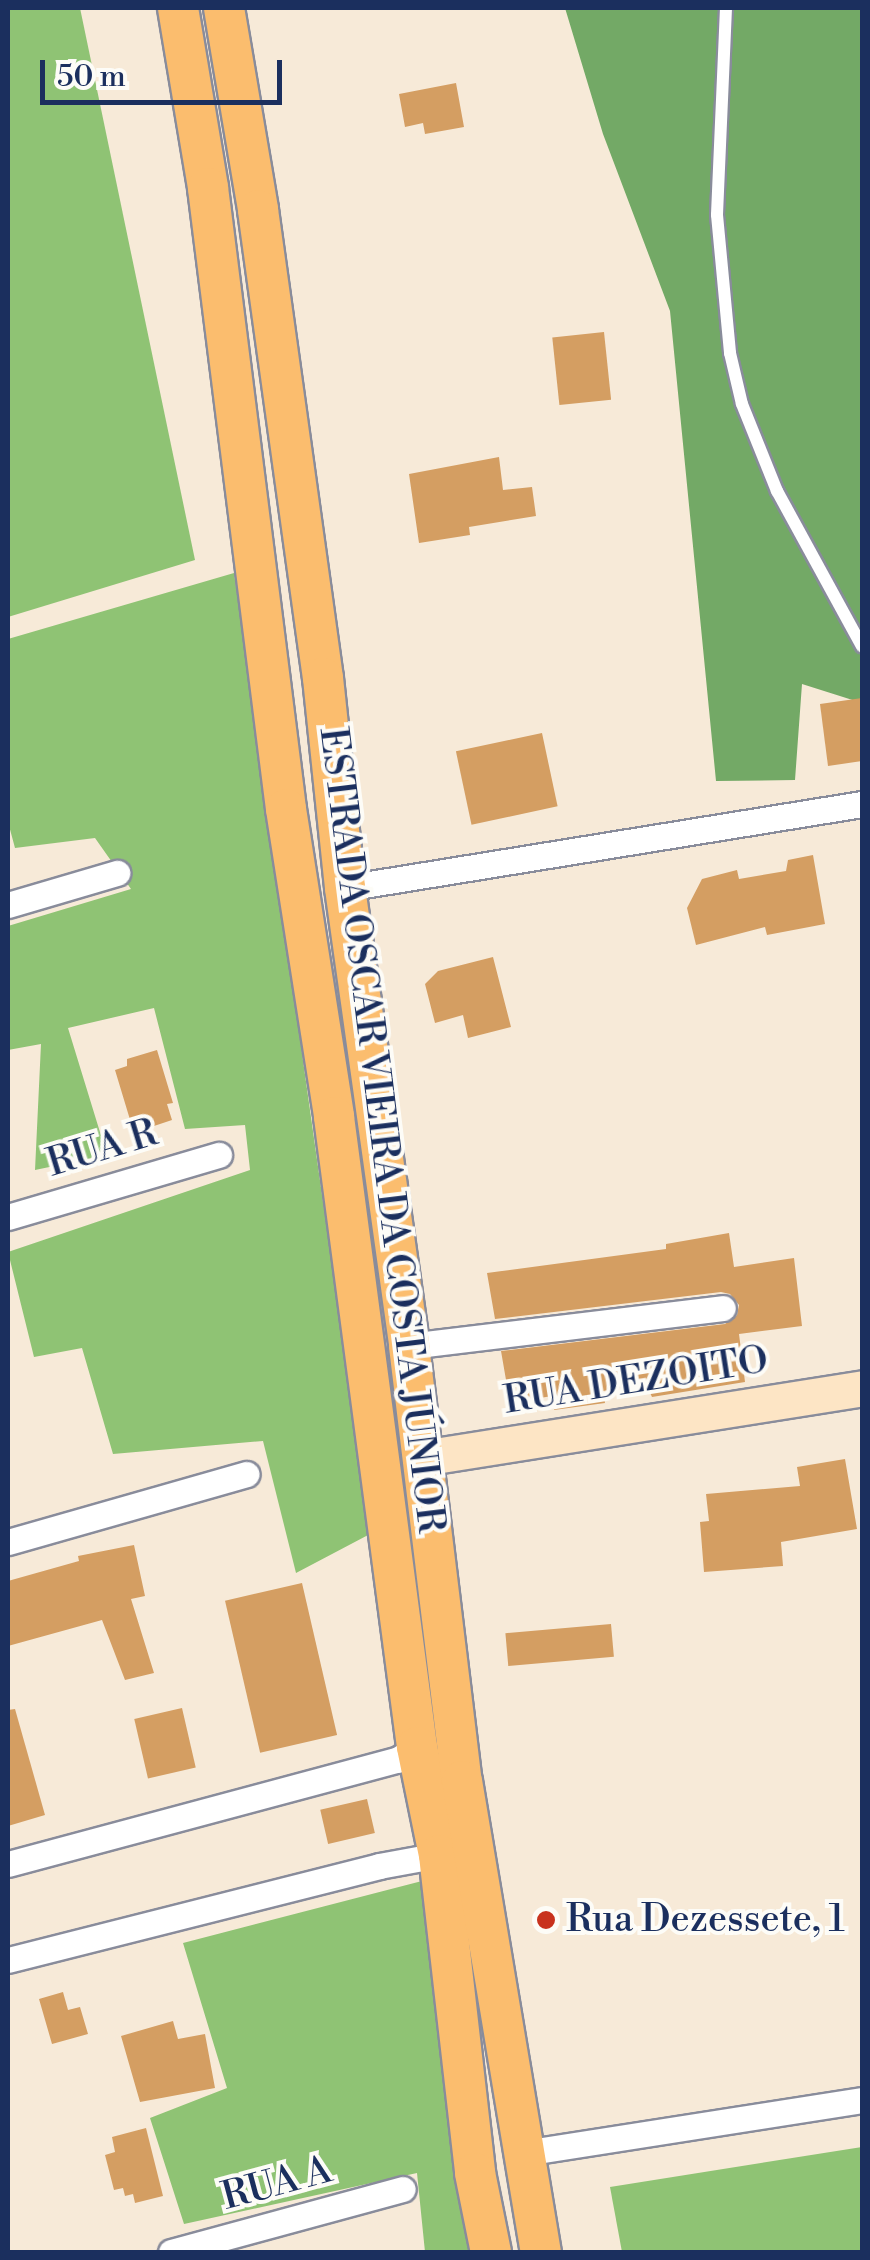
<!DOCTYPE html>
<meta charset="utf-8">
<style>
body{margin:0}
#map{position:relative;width:870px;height:2260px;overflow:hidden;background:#f7ead8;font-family:"Libre Bodoni",serif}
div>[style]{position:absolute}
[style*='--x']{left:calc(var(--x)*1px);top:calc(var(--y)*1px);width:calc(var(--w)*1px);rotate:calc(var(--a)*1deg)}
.green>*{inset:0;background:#8fc374}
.forest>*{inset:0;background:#73a966}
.building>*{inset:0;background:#d49e62;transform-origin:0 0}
.roads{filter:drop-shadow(2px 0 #898c9b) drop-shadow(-2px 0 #898c9b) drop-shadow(0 2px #898c9b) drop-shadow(0 -2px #898c9b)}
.lane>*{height:12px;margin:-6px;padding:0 6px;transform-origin:6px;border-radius:6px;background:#fff}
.street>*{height:25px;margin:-12.5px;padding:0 12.5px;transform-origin:12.5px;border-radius:12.5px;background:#fff}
.secondary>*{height:35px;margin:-17.5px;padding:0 17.5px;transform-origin:17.5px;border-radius:17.5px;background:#fde5c5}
.primary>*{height:40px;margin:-20px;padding:0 20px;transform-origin:20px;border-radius:20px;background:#fbbd6e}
.dots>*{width:28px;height:28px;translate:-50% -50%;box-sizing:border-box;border:5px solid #fdfcf7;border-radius:50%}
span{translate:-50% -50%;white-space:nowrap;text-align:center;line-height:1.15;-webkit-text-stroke:8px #fdfcf7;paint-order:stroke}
.street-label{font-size:38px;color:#1b2f5e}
.poi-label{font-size:38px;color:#1b2f5e}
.left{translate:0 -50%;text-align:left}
.frame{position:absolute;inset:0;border:10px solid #1b2f5e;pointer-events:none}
.scale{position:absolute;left:40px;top:60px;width:242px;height:45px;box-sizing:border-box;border:5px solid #1b2f5e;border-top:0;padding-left:12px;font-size:30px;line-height:35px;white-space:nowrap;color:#1b2f5e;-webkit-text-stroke:8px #fdfcf7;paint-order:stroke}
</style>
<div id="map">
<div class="green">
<div style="clip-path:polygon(8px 8px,80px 8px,195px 560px,8px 617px)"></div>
<div style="clip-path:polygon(234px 573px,370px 1534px,296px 1573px,263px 1441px,113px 1454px,82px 1348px,34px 1357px,8px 1252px,250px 1170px,245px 1125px,185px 1129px,154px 1008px,68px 1028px,107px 1155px,35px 1170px,41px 1044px,8px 1050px,8px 926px,131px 889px,95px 838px,15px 848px,8px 822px,8px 639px)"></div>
<div style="clip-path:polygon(422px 1881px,483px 2252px,425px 2252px,417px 2173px,184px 2224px,150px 2118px,227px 2088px,183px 1943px)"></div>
<div style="clip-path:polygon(862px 2147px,862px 2252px,622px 2252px,610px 2187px)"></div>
</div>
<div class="forest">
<div style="clip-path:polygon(565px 8px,862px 8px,862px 703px,802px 684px,795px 780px,716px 781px,670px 311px,603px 134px)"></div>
</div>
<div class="building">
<div style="clip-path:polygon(456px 83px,464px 127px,425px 134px,423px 123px,405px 127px,399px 94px)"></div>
<div style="left:604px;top:332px;width:68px;height:52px;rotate:84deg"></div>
<div style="clip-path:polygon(499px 457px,503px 490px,532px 487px,536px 516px,469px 527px,470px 535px,419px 543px,409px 474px)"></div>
<div style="clip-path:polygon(862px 698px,862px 761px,828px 766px,820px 704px)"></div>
<div style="left:542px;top:733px;width:75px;height:88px;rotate:78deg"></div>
<div style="clip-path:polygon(813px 855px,825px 924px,767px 935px,765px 927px,696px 945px,687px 908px,702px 879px,737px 870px,739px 879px,786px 871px,788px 860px)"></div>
<div style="clip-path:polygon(493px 957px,511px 1027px,468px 1038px,463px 1015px,435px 1023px,425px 984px,438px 971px)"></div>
<div style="clip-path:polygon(157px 1050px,173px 1103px,167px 1104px,172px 1120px,148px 1128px,145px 1119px,131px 1123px,115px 1070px,127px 1066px,127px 1059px)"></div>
<div style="clip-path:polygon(729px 1233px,734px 1267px,794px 1258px,802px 1326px,739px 1334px,745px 1382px,652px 1397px,646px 1384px,603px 1391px,605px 1403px,554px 1410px,552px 1396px,510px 1403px,501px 1351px,725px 1324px,737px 1315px,739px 1305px,730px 1294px,721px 1292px,495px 1319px,487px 1273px,666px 1249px,666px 1244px)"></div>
<div style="clip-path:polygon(845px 1459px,857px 1529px,781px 1542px,783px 1566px,704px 1572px,700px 1522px,709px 1521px,706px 1494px,800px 1486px,797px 1467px)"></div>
<div style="clip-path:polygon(134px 1545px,145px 1596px,131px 1599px,154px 1673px,125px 1680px,102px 1620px,8px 1646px,8px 1581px,79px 1561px,78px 1556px)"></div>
<div style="left:302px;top:1583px;width:156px;height:79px;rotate:77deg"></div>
<div style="left:611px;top:1624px;width:33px;height:106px;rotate:85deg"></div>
<div style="left:182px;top:1708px;width:61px;height:49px;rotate:77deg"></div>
<div style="clip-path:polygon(15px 1709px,45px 1815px,8px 1826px,8px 1710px)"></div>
<div style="left:367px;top:1799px;width:35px;height:48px;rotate:77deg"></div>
<div style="clip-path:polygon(63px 1992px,68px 2010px,80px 2007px,88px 2034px,52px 2044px,39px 1999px)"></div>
<div style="clip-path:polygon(173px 2021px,178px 2039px,205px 2034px,215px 2088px,140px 2102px,121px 2036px)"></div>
<div style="clip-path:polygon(146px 2128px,163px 2196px,135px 2203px,133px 2194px,125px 2196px,123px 2188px,114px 2190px,105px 2155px,115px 2152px,112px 2137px)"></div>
</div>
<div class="roads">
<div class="lane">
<div style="--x:726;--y:8;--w:207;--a:92.5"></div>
<div style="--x:717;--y:215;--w:139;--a:84.6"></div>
<div style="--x:730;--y:353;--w:52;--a:76.8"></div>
<div style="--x:742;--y:404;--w:94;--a:68.1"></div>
<div style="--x:777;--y:491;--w:177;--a:61.3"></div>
</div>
<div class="street">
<div style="--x:345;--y:888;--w:524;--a:-9.23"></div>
<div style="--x:8;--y:905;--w:114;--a:-16.4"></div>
<div style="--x:8;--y:1217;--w:220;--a:-16.4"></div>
<div style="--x:409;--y:1346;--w:316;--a:-6.9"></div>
<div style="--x:8;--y:1542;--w:248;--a:-15.9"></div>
<div style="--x:8;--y:1864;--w:403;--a:-15"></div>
<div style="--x:397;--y:1760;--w:24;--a:-33"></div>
<div style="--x:8;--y:1960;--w:383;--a:-14.2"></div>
<div style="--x:379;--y:1866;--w:61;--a:-10.4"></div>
<div style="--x:524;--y:2153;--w:342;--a:-8.9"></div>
<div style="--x:171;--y:2252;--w:240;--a:-15.2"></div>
</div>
<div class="secondary">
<div style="--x:422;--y:1458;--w:446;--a:-9"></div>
</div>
<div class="primary">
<div style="--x:178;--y:8;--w:182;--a:80.5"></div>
<div style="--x:208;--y:188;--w:626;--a:82.84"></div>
<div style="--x:286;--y:809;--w:312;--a:81.1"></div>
<div style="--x:334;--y:1117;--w:635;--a:82.49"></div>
<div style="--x:417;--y:1747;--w:110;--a:78.5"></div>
<div style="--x:439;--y:1855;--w:320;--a:83.5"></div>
<div style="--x:475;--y:2173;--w:81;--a:78.6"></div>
<div style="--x:224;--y:8;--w:205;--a:80.4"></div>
<div style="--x:258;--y:210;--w:472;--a:82.1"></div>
<div style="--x:323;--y:678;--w:211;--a:84"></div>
<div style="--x:345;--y:888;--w:462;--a:82"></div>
<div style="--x:409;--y:1346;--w:438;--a:83.1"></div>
<div style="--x:462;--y:1781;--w:478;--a:80.5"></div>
</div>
</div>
<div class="dots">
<div style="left:546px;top:1920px;background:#c8321e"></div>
</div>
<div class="street-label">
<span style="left:381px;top:1130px;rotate:83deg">ESTRADA OSCAR VIEIRA DA COSTA JÚNIOR</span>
<span style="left:102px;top:1149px;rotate:-17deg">RUA R</span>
<span style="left:636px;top:1381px;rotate:-9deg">RUA DEZOITO</span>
<span style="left:277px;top:2184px;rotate:-15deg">RUA A</span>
</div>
<div class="poi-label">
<span class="left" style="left:566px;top:1920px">Rua Dezessete, 1</span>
</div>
<div class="frame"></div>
<div class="scale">50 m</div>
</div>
